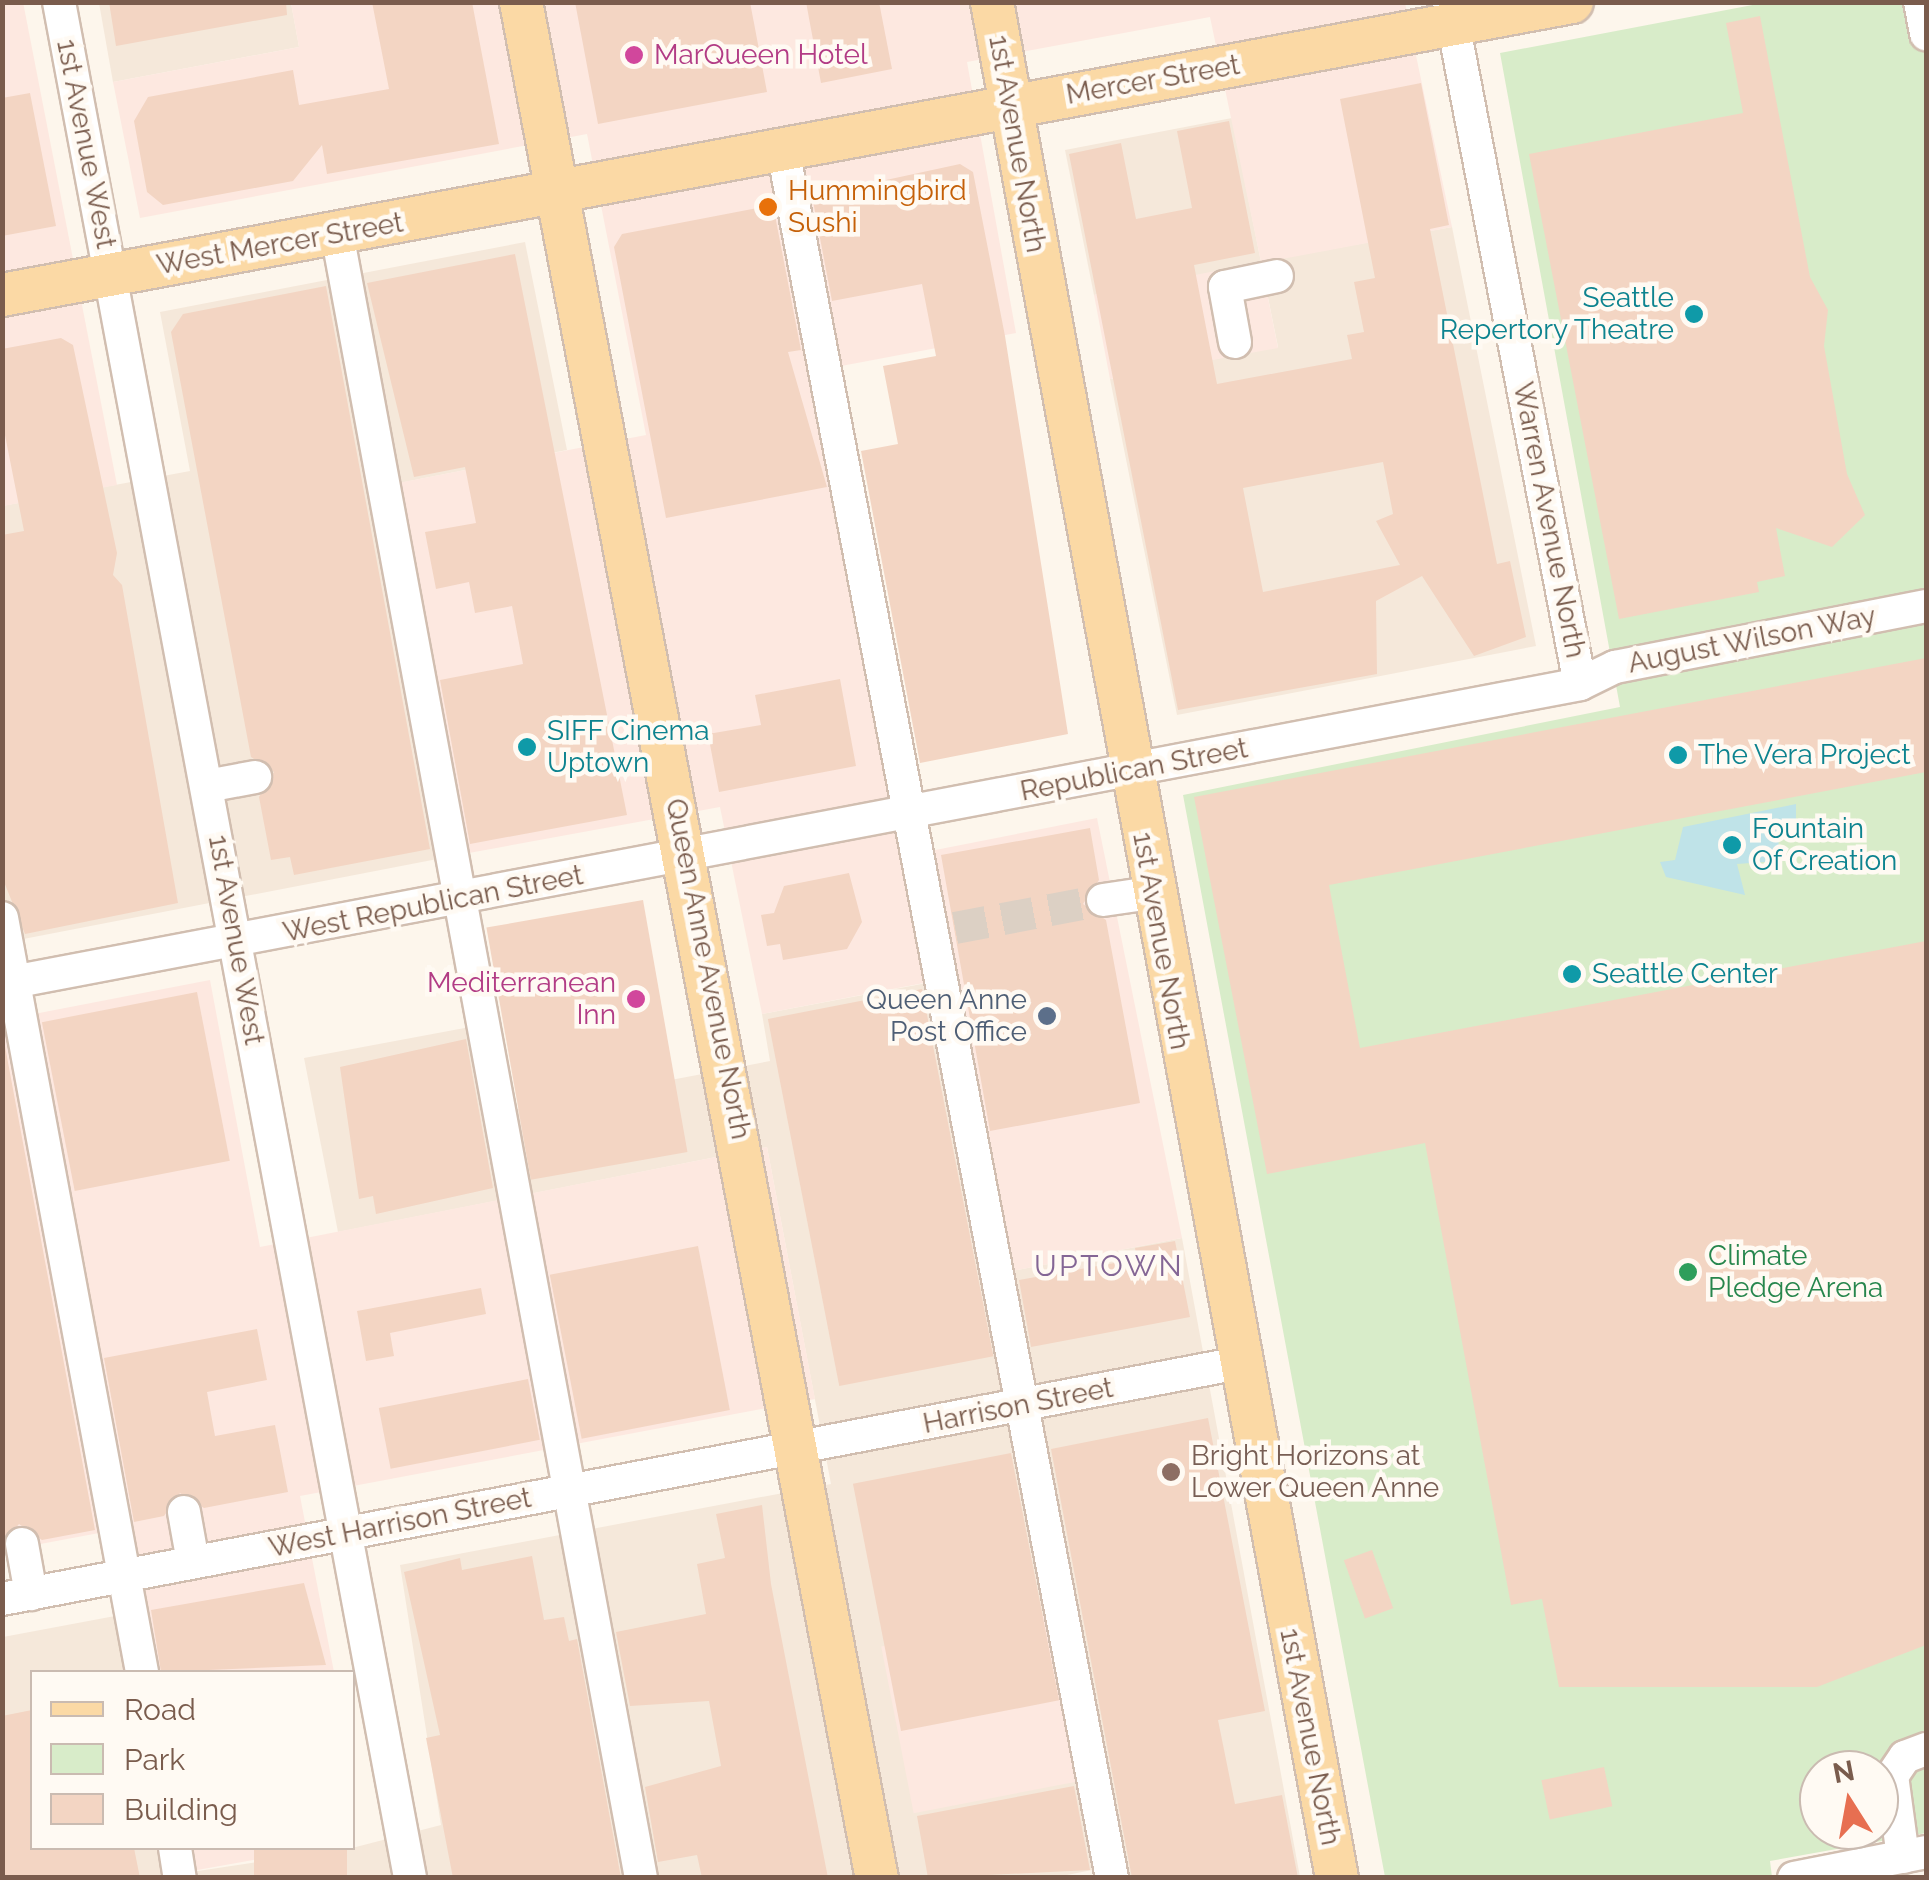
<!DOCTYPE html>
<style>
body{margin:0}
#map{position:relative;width:1929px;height:1880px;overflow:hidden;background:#fdf6ec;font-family:Raleway,sans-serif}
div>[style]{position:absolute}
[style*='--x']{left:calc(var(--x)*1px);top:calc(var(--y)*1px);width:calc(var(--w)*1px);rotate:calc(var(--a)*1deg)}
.residential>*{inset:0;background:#f5e8da}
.commercial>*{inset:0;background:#fde8e0;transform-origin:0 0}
.green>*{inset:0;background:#d8ecc9}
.water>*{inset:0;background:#bfe3e8}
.building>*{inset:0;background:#f3d5c3;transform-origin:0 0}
.minor-tunnel>*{height:32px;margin-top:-16px;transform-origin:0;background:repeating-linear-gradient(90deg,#dcd0c4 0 32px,transparent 0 48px)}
.roads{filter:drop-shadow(2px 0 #d1beb0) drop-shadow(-2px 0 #d1beb0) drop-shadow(0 2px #d1beb0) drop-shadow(0 -2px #d1beb0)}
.minor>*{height:32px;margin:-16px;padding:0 16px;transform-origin:16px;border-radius:16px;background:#fff}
.major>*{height:42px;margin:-21px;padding:0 21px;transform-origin:21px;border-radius:21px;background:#fbd9a5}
.dots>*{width:28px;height:28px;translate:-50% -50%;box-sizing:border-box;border:5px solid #fffaf3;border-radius:50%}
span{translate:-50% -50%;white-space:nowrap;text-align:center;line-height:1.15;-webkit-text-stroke:9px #fffaf3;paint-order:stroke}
.hotel-label{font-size:28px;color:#b23c85}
.left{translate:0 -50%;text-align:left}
.right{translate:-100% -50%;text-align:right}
.street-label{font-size:28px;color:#7a5c4d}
.food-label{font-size:28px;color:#c56008}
.culture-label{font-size:28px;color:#0d838f}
.service-label{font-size:28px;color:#4e5e75}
.leisure-label{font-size:28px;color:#27864d}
.education-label{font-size:28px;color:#785e54}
.neighbourhood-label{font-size:30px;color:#846695;letter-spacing:2.5px}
.frame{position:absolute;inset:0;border:5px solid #7a5c4d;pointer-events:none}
.legend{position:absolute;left:30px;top:1670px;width:325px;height:180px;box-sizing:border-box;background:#fffaf3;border:2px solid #cabbb1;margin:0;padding:12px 18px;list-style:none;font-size:30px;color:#7a5c4d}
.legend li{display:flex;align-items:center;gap:20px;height:50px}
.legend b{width:50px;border:2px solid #cabbb1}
.north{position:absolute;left:1799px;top:1750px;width:100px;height:100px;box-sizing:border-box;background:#fffaf3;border:2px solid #cabbb1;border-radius:50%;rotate:349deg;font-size:28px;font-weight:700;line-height:40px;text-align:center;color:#7a5c4d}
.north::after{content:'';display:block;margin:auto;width:35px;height:45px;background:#e76f51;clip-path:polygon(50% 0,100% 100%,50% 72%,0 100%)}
</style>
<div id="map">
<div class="residential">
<div style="clip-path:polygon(99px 3px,291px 3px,299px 47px,113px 82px)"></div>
<div style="clip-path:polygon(1232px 118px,1261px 262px,1452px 227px,1536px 646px,1177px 715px,1110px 379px,1278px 347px,1261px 263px,1094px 295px,1065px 150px)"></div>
<div style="clip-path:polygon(525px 242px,567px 450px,389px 485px,458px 855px,13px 941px,2px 886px,2px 506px,190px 471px,160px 312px)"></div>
<div style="clip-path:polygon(932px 982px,986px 1276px,1182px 1238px,1300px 1877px,1104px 1878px,1102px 1868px,1052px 1878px,3px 1878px,3px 1637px,115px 1616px,125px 1672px,32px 1672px,32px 1848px,159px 1848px,165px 1876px,352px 1848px,441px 1825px,400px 1565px,831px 1484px,767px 1147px,338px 1232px,304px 1058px,470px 1027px,487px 1115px,770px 1061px,762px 1014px)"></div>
</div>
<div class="commercial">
<div style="clip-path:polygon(23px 2px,117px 485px,3px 506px,2px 3px)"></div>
<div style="clip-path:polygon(291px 3px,1405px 3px,1452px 227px,1261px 263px,1278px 348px,1110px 379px,1094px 295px,1261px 262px,1210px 17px,967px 62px,1016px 333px,820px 370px,915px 854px,1097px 818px,1182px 1238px,1007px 1272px,950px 978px,762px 1014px,720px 807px,458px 855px,388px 485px,646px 435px,587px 134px,140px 218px,113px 82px,299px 47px)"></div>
<div style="clip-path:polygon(210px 980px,260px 1247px,767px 1147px,815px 1399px,300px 1496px,334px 1672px,125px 1672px,99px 1533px,3px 1551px,3px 1020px)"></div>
<div style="left:1053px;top:1613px;width:170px;height:175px;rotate:79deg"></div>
<div style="clip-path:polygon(159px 1848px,319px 1848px,164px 1876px)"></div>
</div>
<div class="green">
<div style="clip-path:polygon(evenodd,1763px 3px,1926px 3px,1926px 1833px,1770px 1861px,1772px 1877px,1385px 1877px,1183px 795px,1620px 707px,1500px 53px,1763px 3px,1819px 1770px,1879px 1770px,1879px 1830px,1819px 1830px,1819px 1770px)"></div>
</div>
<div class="water">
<div style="clip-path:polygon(1796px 804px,1796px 823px,1779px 831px,1778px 861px,1737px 864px,1745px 895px,1666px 877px,1660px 862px,1675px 860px,1683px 827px)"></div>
</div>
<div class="building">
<div style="clip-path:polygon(109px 2px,286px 2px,287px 15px,116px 46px)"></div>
<div style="clip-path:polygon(372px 2px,472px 2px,499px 144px,327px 174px,322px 145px,293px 181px,163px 205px,147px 192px,134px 121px,148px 97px,293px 70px,299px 105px,389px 89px)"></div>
<div style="clip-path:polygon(575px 2px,750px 2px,767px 92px,598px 124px)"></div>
<div style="clip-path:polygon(806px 2px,879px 2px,892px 69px,821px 83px)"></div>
<div style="clip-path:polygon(1760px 16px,1810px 277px,1828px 310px,1824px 346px,1847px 474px,1865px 515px,1832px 547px,1776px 528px,1785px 576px,1757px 582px,1759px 592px,1619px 619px,1529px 154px,1743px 113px,1726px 23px)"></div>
<div style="clip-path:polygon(evenodd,1421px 83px,1449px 225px,1430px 229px,1497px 564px,1510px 561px,1526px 637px,1474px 656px,1422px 576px,1376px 601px,1377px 674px,1178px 710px,1069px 154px,1121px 143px,1136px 219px,1192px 208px,1177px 131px,1229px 121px,1255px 253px,1194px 265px,1217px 384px,1352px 359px,1347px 335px,1364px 332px,1354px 282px,1375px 278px,1340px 99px,1421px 83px,1383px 462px,1393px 514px,1376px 521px,1400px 565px,1263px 592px,1243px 488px,1383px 462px)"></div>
<div style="clip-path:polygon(30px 93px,56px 226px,2px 236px,2px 98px)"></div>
<div style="clip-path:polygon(960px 164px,973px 172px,1005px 336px,1068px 734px,920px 763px,861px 451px,898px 444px,883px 366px,936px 356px,922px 284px,832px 301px,812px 196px)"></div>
<div style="clip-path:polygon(773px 205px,801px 350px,788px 352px,827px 487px,666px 518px,614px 247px,622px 234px)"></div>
<div style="clip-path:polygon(515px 254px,627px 815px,470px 844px,440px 680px,523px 664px,512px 606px,475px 613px,469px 582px,436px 589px,425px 532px,476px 523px,465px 467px,414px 477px,367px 283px)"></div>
<div style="clip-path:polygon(326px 286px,430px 849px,294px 875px,290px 857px,271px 860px,259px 797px,274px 772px,251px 757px,171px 332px,183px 314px)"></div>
<div style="clip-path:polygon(61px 338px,73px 345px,117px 553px,113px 575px,122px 585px,178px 903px,25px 934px,2px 877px,2px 535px,24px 531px,2px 420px,2px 349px)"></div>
<div style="clip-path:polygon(1926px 658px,1926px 772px,1329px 885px,1360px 1048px,1926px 941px,1926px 1645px,1817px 1687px,1559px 1687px,1542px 1599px,1511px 1605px,1425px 1143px,1267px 1174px,1194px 797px)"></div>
<div style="clip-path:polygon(840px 679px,856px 766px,719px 792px,708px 734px,761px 725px,755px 695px)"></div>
<div style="clip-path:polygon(1090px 828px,1099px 880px,1083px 904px,1106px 920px,1140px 1103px,990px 1131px,941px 855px)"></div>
<div style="clip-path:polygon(849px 873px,862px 922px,847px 949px,783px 960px,780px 944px,767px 946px,761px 915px,774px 913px,784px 886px)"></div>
<div style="left:643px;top:900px;width:256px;height:159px;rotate:80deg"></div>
<div style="left:922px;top:989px;width:374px;height:157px;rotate:79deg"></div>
<div style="left:197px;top:992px;width:172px;height:158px;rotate:79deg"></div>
<div style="clip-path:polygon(2px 1030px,95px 1530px,42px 1540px,19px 1524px,2px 1544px)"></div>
<div style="clip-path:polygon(466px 1039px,493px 1188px,376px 1214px,373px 1196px,359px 1199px,340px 1067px)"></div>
<div style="clip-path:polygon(1175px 1241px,1190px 1317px,1031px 1347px,1019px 1280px,1137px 1259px,1135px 1248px)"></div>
<div style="left:698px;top:1246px;width:167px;height:151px;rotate:79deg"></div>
<div style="clip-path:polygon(481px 1288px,486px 1314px,390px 1333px,394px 1356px,366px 1361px,357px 1311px)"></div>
<div style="clip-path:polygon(257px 1329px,267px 1380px,207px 1392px,215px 1436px,275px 1425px,288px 1492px,204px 1508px,180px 1493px,164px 1516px,134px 1522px,104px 1358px)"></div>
<div style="left:528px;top:1379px;width:62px;height:152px;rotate:79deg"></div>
<div style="clip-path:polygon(1208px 1418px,1265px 1711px,1218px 1720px,1235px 1804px,1282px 1795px,1298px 1878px,1132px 1878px,1051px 1449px)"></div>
<div style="left:1011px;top:1453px;width:252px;height:161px;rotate:79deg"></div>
<div style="clip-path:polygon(762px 1505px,771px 1584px,828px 1878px,702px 1878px,697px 1855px,658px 1862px,645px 1787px,721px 1766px,709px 1701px,630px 1706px,616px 1632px,706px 1614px,697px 1564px,725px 1558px,716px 1514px)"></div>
<div style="left:1372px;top:1550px;width:62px;height:30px;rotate:70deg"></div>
<div style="clip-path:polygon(532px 1556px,544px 1620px,564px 1617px,569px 1641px,577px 1639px,621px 1878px,453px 1878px,426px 1738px,440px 1735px,404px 1572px,460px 1558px,462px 1570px)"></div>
<div style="clip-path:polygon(304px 1583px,326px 1665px,161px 1672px,151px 1610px)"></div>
<div style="clip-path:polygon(32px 1710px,32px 1848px,134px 1848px,140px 1878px,2px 1878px,2px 1716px)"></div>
<div style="left:1604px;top:1767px;width:40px;height:64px;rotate:78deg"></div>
<div style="clip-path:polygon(1074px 1786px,1090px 1870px,928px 1878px,917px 1816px)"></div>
<div style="left:254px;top:1848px;width:93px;height:31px"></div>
</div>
<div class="minor-tunnel">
<div style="--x:955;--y:928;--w:151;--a:-10.7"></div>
</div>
<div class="roads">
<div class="minor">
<div style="--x:59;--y:2;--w:1909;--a:79.4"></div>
<div style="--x:1449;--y:2;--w:694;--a:79.13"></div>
<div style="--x:1920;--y:2;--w:33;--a:79"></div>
<div style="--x:783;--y:150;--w:1759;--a:79.22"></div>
<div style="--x:337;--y:233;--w:1673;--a:79.53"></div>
<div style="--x:1235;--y:342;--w:56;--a:-100.3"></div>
<div style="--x:1225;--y:287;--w:53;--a:-11.9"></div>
<div style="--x:207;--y:786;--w:49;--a:-10.6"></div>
<div style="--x:1103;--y:900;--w:49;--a:-8.3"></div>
<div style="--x:2;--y:918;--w:767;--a:79.48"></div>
<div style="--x:2;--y:984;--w:1606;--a:-10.76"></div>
<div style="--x:1580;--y:684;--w:39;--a:-26"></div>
<div style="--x:1615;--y:667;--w:317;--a:-11.1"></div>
<div style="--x:184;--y:1512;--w:51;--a:79.8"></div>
<div style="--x:22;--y:1544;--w:51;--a:79.8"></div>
<div style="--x:2;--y:1599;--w:1259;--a:-10.8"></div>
<div style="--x:175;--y:1848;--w:30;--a:81"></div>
<div style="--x:1903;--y:1857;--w:82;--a:-97.7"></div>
<div style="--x:1892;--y:1776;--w:23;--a:-56"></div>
<div style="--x:1905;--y:1757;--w:22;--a:-21"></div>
<div style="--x:1794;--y:1878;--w:135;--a:-11.1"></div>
</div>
<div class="major">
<div style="--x:521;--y:2;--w:1909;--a:79.26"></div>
<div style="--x:992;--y:2;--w:1907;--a:79.58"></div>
<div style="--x:2;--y:295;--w:1597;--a:-10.57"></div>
</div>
</div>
<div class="dots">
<div style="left:634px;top:55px;background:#d1479c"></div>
<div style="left:768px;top:207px;background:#e8710a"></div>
<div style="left:1694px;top:314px;background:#0f9aa8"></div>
<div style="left:527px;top:747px;background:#0f9aa8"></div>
<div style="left:1678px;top:755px;background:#0f9aa8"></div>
<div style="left:1732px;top:845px;background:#0f9aa8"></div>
<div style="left:1572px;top:974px;background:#0f9aa8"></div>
<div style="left:636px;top:999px;background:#d1479c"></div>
<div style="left:1047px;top:1016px;background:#5c6f8a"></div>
<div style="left:1688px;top:1272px;background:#2e9e5b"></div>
<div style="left:1171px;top:1472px;background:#8d6e63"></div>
</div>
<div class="hotel-label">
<span class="left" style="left:654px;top:55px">MarQueen Hotel</span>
<span class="right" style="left:616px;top:999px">Mediterranean<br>Inn</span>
</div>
<div class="street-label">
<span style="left:1153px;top:80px;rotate:-10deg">Mercer Street</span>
<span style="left:86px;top:144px;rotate:79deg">1st Avenue West</span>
<span style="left:1017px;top:144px;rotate:80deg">1st Avenue North</span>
<span style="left:280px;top:244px;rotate:-10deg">West Mercer Street</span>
<span style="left:1549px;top:520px;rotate:79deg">Warren Avenue North</span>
<span style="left:1752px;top:640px;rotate:-11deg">August Wilson Way</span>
<span style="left:1134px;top:770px;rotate:-11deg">Republican Street</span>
<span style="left:433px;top:904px;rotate:-11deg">West Republican Street</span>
<span style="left:236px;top:940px;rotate:80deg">1st Avenue West</span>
<span style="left:1161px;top:941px;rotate:80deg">1st Avenue North</span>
<span style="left:708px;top:969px;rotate:79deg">Queen Anne Avenue North</span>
<span style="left:1018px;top:1406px;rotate:-11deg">Harrison Street</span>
<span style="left:400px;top:1523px;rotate:-11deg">West Harrison Street</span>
<span style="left:1310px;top:1737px;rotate:79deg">1st Avenue North</span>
</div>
<div class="food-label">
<span class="left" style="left:788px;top:207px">Hummingbird<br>Sushi</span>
</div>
<div class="culture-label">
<span class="right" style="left:1674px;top:314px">Seattle<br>Repertory Theatre</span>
<span class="left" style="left:547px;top:747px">SIFF Cinema<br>Uptown</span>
<span class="left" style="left:1698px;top:755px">The Vera Project</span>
<span class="left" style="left:1752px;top:845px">Fountain<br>Of Creation</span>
<span class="left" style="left:1592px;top:974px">Seattle Center</span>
</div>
<div class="service-label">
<span class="right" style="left:1027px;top:1016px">Queen Anne<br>Post Office</span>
</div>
<div class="leisure-label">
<span class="left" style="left:1708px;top:1272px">Climate<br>Pledge Arena</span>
</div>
<div class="education-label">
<span class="left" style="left:1191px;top:1472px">Bright Horizons at<br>Lower Queen Anne</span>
</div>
<div class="neighbourhood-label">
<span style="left:1109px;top:1266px">UPTOWN</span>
</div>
<div class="frame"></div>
<ul class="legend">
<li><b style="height:12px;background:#fbd9a5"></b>Road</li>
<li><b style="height:28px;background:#d8ecc9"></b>Park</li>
<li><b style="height:28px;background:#f3d5c3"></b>Building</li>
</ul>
<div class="north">N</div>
</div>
